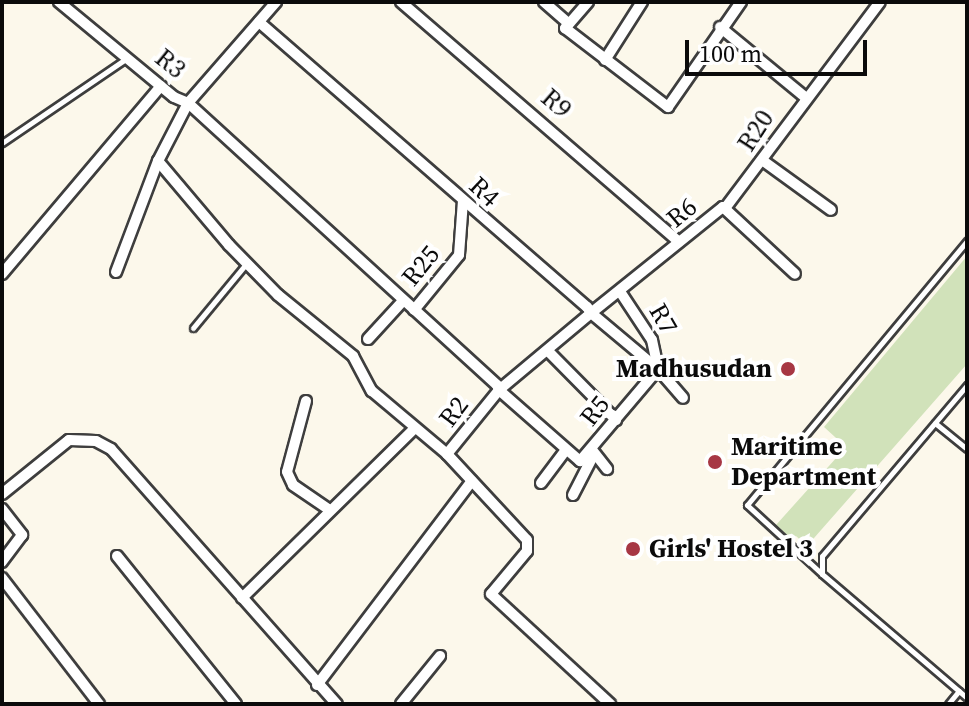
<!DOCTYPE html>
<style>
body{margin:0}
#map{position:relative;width:969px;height:706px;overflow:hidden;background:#fcf8eb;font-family:"Source Serif 4",serif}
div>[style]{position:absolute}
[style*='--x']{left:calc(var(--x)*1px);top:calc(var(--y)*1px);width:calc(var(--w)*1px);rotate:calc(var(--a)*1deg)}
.green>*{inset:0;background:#d1e2ba}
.roads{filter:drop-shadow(2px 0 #3e3e3e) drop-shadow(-2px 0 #3e3e3e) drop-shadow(0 2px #3e3e3e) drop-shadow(0 -2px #3e3e3e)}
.service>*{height:5px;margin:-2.5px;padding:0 2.5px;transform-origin:2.5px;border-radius:2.5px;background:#fff}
.minor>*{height:10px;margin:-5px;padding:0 5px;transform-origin:5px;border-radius:5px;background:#fff}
.dots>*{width:22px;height:22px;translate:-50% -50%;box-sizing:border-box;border:4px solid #fff;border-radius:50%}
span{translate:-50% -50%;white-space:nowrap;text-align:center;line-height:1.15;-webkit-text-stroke:8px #fff;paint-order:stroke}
.street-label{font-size:26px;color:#0b0b0b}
.poi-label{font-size:26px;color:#0b0b0b;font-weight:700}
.right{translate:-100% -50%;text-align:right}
.left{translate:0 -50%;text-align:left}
.frame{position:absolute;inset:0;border:4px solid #0b0b0b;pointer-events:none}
.scale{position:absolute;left:685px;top:40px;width:182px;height:36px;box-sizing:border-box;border:4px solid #0b0b0b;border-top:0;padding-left:10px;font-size:24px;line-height:28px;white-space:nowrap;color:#0b0b0b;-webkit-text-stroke:6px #fff;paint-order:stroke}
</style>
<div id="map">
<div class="green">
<div style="clip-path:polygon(967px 256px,967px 364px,807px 546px,796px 536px,792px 539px,776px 525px,846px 447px,824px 427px)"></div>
</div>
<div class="roads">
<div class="service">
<div style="--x:2;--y:143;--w:151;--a:-34.2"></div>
<div style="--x:193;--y:328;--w:83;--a:-50.4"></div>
<div style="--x:967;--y:385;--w:224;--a:130.3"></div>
<div style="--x:822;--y:556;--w:18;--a:90"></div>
<div style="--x:822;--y:574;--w:191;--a:40.5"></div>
<div style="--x:935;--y:423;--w:41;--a:39.1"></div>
<div style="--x:822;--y:574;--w:102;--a:-137.4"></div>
<div style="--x:747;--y:505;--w:344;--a:-50.2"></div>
<div style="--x:948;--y:704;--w:17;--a:-50"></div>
</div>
<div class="minor">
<div style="--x:59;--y:2;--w:149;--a:39.6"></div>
<div style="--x:174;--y:97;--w:15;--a:23"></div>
<div style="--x:188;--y:103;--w:134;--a:-48.9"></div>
<div style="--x:401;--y:2;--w:367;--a:40.8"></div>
<div style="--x:544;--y:2;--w:33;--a:41"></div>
<div style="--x:588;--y:2;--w:35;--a:131"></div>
<div style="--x:565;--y:28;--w:130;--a:37.5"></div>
<div style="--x:668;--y:107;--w:128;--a:-55.2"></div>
<div style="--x:259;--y:22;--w:435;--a:41"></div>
<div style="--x:587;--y:307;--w:7;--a:56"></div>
<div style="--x:591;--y:313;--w:120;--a:140.1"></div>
<div style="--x:499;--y:390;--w:108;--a:41.2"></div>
<div style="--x:580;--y:461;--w:121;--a:-49.7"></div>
<div style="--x:658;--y:369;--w:87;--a:-140.1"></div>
<div style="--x:591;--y:313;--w:169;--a:-38.8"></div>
<div style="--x:723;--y:207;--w:98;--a:42.9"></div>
<div style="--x:720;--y:27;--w:112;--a:39.5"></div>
<div style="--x:605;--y:60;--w:69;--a:-57.5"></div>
<div style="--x:762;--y:160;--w:85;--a:35.9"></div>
<div style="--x:726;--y:207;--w:256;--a:-53.1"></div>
<div style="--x:116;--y:272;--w:119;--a:-69.3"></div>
<div style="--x:2;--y:274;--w:246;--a:-49.8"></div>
<div style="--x:621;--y:293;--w:56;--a:56.6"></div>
<div style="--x:652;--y:340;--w:30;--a:78"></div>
<div style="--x:658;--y:369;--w:38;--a:49"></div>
<div style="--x:414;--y:310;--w:71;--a:-50.7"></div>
<div style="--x:459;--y:255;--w:54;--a:-85.8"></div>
<div style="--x:368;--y:339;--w:52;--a:-47.4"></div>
<div style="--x:548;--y:351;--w:97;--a:45.4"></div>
<div style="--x:306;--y:401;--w:73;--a:105"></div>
<div style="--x:287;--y:472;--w:14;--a:65"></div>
<div style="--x:293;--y:485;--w:42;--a:34.4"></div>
<div style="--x:593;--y:451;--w:23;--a:52"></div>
<div style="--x:447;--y:454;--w:82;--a:-50.9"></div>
<div style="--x:499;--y:390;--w:5;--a:-112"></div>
<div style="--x:497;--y:385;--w:418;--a:-137.6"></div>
<div style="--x:188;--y:103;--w:65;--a:117.3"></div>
<div style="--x:158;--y:161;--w:110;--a:49.8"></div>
<div style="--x:229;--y:245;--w:70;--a:45.6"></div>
<div style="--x:278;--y:295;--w:97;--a:39.1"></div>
<div style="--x:353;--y:356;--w:40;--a:62"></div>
<div style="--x:372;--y:391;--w:98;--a:40"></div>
<div style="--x:447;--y:454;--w:117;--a:47.1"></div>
<div style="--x:527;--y:540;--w:11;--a:90"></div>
<div style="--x:527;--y:551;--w:56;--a:129.9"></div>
<div style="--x:491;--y:594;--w:162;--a:42.7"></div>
<div style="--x:541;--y:483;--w:40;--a:-53"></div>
<div style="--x:2;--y:494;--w:86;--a:-38.9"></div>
<div style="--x:69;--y:440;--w:27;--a:2"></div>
<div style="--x:96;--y:441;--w:17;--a:28"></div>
<div style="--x:111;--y:449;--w:341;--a:48.5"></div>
<div style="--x:573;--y:495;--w:42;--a:-62.8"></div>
<div style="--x:2;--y:509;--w:33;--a:52"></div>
<div style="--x:22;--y:535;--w:34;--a:127"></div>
<div style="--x:117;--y:556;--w:190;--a:51.2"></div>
<div style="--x:2;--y:578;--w:159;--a:52.4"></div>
<div style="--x:242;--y:598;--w:240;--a:-44.5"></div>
<div style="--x:317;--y:685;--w:256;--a:-52.8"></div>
<div style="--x:401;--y:704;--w:62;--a:-50.9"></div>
</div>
</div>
<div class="dots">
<div style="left:788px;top:369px;background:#a73744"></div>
<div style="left:715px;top:462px;background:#a73744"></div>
<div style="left:633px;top:549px;background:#a73744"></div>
</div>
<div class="street-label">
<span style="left:170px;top:64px;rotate:39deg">R3</span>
<span style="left:556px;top:104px;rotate:41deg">R9</span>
<span style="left:756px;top:131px;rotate:-57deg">R20</span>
<span style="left:484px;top:192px;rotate:43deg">R4</span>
<span style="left:682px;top:213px;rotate:-40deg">R6</span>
<span style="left:421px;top:266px;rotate:-51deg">R25</span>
<span style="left:663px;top:319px;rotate:60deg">R7</span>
<span style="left:595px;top:411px;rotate:-52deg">R5</span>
<span style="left:454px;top:412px;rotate:-53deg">R2</span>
</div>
<div class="poi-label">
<span class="right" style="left:772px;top:369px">Madhusudan</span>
<span class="left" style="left:731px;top:462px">Maritime<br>Department</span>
<span class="left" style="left:649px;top:549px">Girls' Hostel 3</span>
</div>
<div class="frame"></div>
<div class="scale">100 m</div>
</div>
